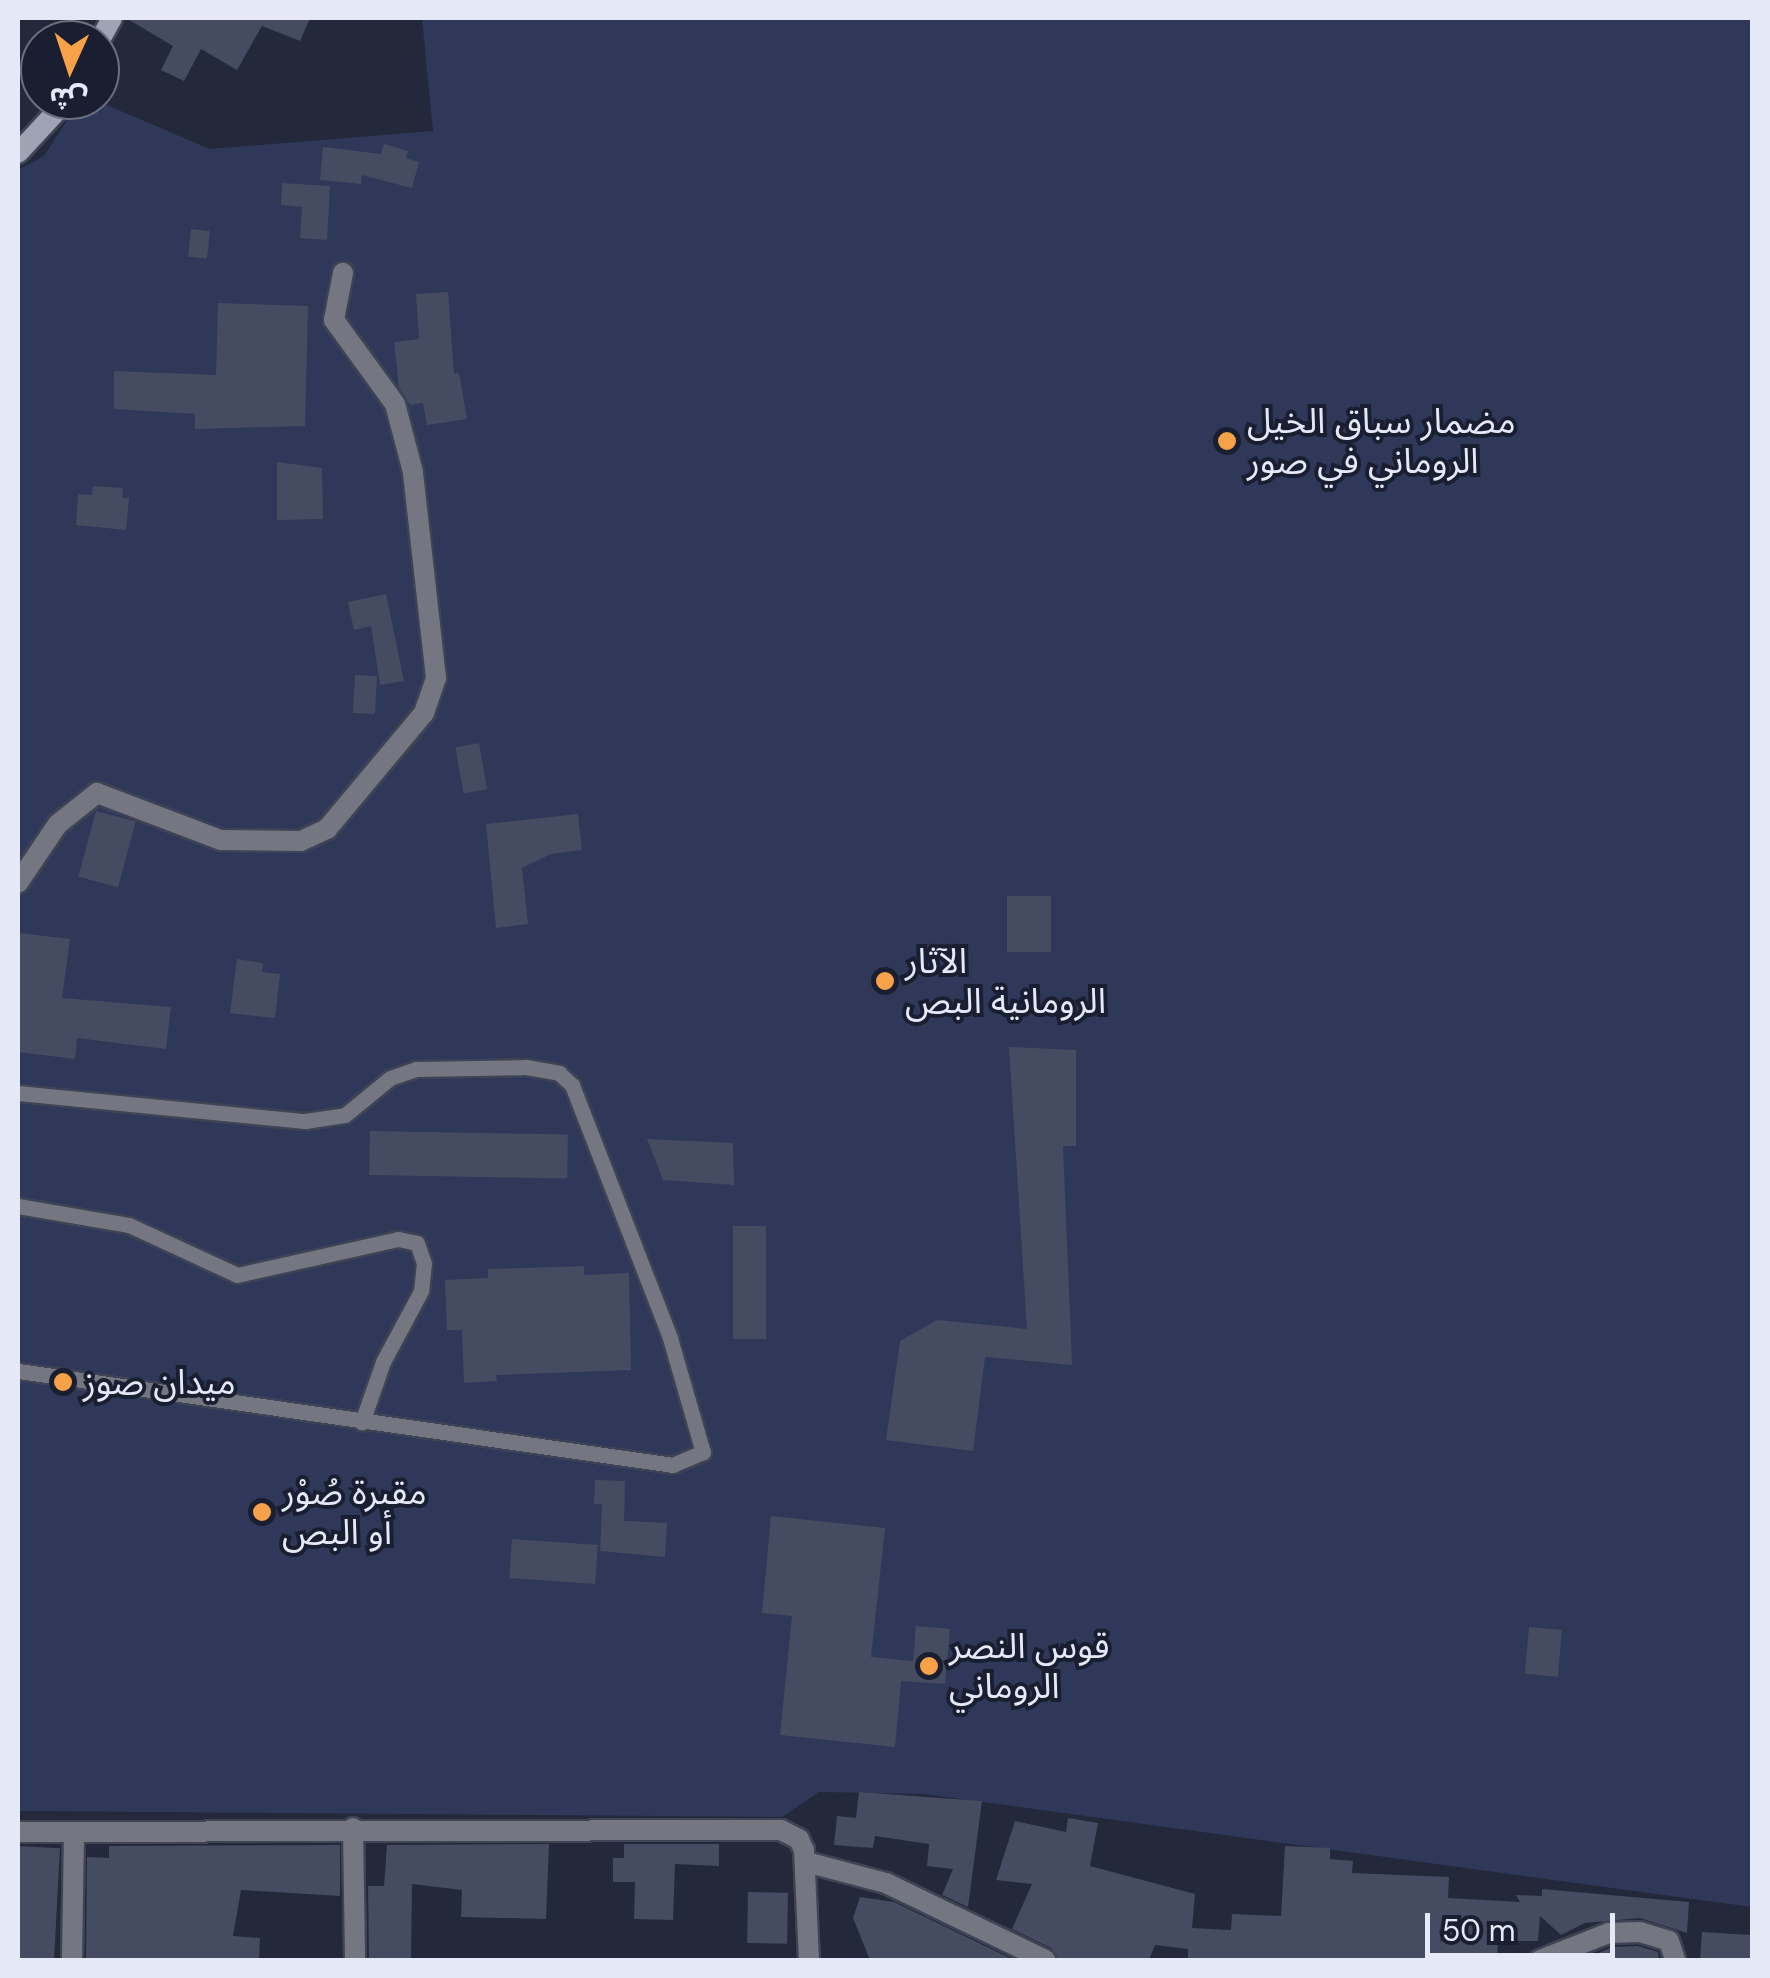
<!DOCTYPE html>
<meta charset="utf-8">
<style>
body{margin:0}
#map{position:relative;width:1770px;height:1978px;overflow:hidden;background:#23283b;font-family:"DM Sans","Noto Sans Arabic",sans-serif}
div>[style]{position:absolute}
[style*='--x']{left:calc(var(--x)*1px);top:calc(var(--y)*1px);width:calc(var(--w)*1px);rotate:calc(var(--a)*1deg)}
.green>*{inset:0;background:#303859}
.building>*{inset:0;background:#454b60;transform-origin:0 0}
.roads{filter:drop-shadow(2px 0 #3e4355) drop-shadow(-2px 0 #3e4355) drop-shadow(0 2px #3e4355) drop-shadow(0 -2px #3e4355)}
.service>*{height:15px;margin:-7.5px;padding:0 7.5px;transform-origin:7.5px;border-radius:7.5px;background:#747781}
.minor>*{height:20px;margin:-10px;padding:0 10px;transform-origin:10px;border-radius:10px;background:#747781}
.secondary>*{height:20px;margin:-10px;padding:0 10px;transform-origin:10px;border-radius:10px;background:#9fa3b4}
.dots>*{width:28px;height:28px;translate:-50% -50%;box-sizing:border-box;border:5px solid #1a1e31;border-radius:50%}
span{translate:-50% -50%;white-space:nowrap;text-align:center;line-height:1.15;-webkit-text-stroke:8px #1a1e31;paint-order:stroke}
.poi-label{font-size:35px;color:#e5e8f6}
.left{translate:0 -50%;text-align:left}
.frame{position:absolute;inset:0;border:20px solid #e5e8f6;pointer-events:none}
.north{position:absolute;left:20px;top:20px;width:100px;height:100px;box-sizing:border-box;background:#1a1e31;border:2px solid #6b6f80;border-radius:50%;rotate:183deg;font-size:28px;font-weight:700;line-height:40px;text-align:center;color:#e5e8f6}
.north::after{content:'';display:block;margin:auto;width:35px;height:45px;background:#f7a148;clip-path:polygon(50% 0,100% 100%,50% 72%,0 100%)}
.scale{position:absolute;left:1425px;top:1913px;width:190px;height:45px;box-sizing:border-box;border:5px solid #e5e8f6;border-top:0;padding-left:12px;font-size:30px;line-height:35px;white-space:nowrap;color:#e5e8f6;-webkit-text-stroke:8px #1a1e31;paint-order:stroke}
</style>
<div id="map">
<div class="green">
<div style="clip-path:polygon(422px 18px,1752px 18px,1752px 1907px,924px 1794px,819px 1792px,782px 1817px,18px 1811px,18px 170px,44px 156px,80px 100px,95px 100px,210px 149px,433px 131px)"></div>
</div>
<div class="building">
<div style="clip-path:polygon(126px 18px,310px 18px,300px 41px,262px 26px,237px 70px,201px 49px,184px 81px,161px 70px,173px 46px)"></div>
<div style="clip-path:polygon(384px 144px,408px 151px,406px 158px,419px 162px,412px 188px,362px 175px,361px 184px,320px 180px,323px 147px,381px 154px)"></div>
<div style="clip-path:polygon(282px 183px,330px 186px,327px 240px,300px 238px,302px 207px,281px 205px)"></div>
<div style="left:191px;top:229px;width:19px;height:28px;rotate:6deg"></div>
<div style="clip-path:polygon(448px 292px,454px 374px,459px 373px,467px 419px,427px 425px,423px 403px,410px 405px,399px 387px,394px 342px,419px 339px,416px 294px)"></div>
<div style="clip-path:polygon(218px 303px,308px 306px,305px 426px,195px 429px,195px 414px,114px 409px,114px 371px,216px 375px)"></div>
<div style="clip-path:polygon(277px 462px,322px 468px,323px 519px,277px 520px)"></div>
<div style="clip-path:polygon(93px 486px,123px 488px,122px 498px,129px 498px,126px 530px,76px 525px,78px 494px,92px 495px)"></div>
<div style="clip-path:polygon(386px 594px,404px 681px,380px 685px,371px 626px,354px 630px,348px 602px)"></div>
<div style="left:355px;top:675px;width:22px;height:38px;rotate:3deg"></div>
<div style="left:479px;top:743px;width:47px;height:24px;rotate:80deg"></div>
<div style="left:96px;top:811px;width:41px;height:68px;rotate:15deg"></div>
<div style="clip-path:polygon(578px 814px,582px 850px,551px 854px,522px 868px,528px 924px,496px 928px,486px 824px)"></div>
<div style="left:1051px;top:896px;width:56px;height:44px;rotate:90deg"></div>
<div style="clip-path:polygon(19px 933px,70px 939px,62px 998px,171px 1007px,166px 1049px,77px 1038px,75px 1059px,18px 1052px)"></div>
<div style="clip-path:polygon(237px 959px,263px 963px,262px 972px,280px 974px,275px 1018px,230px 1013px)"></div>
<div style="clip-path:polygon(1009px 1047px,1076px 1050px,1076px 1146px,1063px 1146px,1072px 1365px,985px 1357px,973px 1451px,886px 1440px,900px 1341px,937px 1320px,1027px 1329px)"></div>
<div style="left:370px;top:1131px;width:198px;height:44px;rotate:1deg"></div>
<div style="clip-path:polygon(647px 1139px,733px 1143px,734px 1185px,663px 1180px)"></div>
<div style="left:733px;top:1226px;width:33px;height:113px"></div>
<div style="clip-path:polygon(584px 1266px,584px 1275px,629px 1273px,631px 1370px,496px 1375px,497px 1381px,464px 1383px,462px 1330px,447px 1330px,445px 1280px,488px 1278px,488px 1269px)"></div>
<div style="clip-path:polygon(595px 1480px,625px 1481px,624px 1521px,667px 1523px,665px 1557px,600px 1551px,602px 1504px,594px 1504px)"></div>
<div style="clip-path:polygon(771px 1516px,885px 1528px,871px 1657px,913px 1661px,916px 1626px,950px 1629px,945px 1684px,901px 1681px,895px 1747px,780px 1735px,792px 1616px,762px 1613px)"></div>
<div style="left:512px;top:1539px;width:86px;height:39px;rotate:4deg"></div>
<div style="left:1529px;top:1627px;width:33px;height:47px;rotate:5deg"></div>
<div style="clip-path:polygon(859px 1792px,982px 1801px,968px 1907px,942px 1895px,953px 1869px,927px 1866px,929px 1844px,875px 1836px,873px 1848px,834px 1845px,837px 1816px,856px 1818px)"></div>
<div style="clip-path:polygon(1068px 1818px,1098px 1823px,1090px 1866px,1195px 1894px,1192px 1928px,1231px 1930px,1232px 1914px,1281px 1916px,1285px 1846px,1330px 1848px,1330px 1859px,1353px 1861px,1352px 1873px,1449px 1877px,1448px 1898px,1520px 1902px,1516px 1895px,1542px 1896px,1542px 1889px,1689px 1902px,1687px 1933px,1640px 1918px,1585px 1923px,1561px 1935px,1540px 1916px,1538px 1941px,1498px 1941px,1497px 1960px,1188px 1960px,1188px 1949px,1155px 1945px,1149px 1960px,1059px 1960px,1051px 1948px,1012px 1929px,1032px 1884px,996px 1880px,1015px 1821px,1066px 1832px)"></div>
<div style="clip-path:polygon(549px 1844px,546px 1919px,461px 1917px,462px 1890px,412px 1884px,411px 1960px,369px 1960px,368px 1886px,384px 1886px,387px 1845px)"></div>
<div style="clip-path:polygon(624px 1844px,719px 1844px,719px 1866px,675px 1864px,673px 1920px,634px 1919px,635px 1882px,613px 1882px,613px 1858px,624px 1858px)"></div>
<div style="clip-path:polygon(340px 1845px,340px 1896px,241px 1890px,233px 1936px,260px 1938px,259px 1960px,86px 1960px,87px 1857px,109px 1858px,109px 1846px)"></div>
<div style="left:18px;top:1846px;width:42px;height:114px;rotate:3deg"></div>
<div style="left:748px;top:1892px;width:40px;height:51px;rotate:1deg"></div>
<div style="clip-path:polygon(860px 1897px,894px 1902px,1014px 1960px,870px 1960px,853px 1918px)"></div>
<div style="clip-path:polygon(1702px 1932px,1752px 1935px,1752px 1960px,1700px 1960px)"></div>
<div style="clip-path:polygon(1638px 1946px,1658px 1952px,1659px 1960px,1583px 1960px,1612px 1947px)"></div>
</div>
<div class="roads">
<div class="service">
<div style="--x:18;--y:1093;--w:288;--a:5.6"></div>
<div style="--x:305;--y:1121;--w:40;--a:-8.5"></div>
<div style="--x:345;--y:1115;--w:58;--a:-39.4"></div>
<div style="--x:390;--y:1078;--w:28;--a:-19"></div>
<div style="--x:416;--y:1069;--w:110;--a:-1"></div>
<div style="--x:526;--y:1067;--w:34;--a:10"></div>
<div style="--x:559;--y:1073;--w:18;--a:43"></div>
<div style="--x:572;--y:1085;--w:271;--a:68.8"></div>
<div style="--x:670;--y:1338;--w:119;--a:73.9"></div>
<div style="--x:703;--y:1452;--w:33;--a:157"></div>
<div style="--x:673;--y:1465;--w:662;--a:-171.83"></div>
<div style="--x:18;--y:1206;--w:113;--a:9.7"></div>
<div style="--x:129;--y:1225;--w:119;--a:24.8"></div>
<div style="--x:237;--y:1275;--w:165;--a:-12.6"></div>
<div style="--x:398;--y:1239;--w:19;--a:12"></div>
<div style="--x:417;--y:1243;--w:21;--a:71"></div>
<div style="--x:424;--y:1263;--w:28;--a:96"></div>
<div style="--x:421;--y:1291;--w:81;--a:118.2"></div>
<div style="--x:383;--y:1362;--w:64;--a:109.3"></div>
</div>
<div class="minor">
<div style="--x:18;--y:883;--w:71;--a:-55.9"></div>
<div style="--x:58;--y:824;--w:50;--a:-38.5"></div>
<div style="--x:97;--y:793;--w:133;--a:20.8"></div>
<div style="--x:221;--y:840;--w:80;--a:0.7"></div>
<div style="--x:301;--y:841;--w:29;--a:-25"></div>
<div style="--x:327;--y:829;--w:151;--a:-50.1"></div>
<div style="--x:424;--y:713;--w:37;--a:-71"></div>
<div style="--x:436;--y:678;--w:207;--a:-96.4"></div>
<div style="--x:413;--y:472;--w:70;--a:-104.8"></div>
<div style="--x:395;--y:404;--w:104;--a:-126"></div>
<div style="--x:334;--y:320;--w:48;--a:-79.2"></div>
<div style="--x:353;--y:1828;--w:132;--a:89.1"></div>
<div style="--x:18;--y:1832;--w:763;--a:-0.15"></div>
<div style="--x:781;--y:1830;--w:20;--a:27"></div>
<div style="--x:799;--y:1839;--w:12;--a:66"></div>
<div style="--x:804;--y:1850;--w:110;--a:87.4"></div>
<div style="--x:806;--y:1862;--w:83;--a:14.7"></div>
<div style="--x:886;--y:1883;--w:177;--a:25.8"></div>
<div style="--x:72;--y:1960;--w:125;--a:-89.1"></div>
<div style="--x:1540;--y:1960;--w:74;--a:-21.4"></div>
<div style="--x:1609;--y:1933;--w:31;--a:-2"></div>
<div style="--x:1640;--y:1932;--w:30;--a:17"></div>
<div style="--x:1669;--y:1941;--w:20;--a:72"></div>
</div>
<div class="secondary">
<div style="--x:100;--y:40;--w:25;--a:-61"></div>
<div style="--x:18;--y:153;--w:72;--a:-47.2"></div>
</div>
</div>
<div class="dots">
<div style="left:1227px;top:441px;background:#f7a148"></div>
<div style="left:885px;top:981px;background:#f7a148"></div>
<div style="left:63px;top:1382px;background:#f7a148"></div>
<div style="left:262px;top:1512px;background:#f7a148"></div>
<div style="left:929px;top:1666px;background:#f7a148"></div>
</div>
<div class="poi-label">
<span class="left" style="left:1247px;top:441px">مضمار سباق الخيل<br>الروماني في صور</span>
<span class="left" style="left:905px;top:981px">الآثار<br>الرومانية البص</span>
<span class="left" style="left:83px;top:1382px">ميدان صوز</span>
<span class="left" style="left:282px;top:1512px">مقبرة صُوْر<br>أو البص</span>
<span class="left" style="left:949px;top:1666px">قوس النصر<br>الروماني</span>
</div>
<div class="frame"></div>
<div class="north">ش</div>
<div class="scale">50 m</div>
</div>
